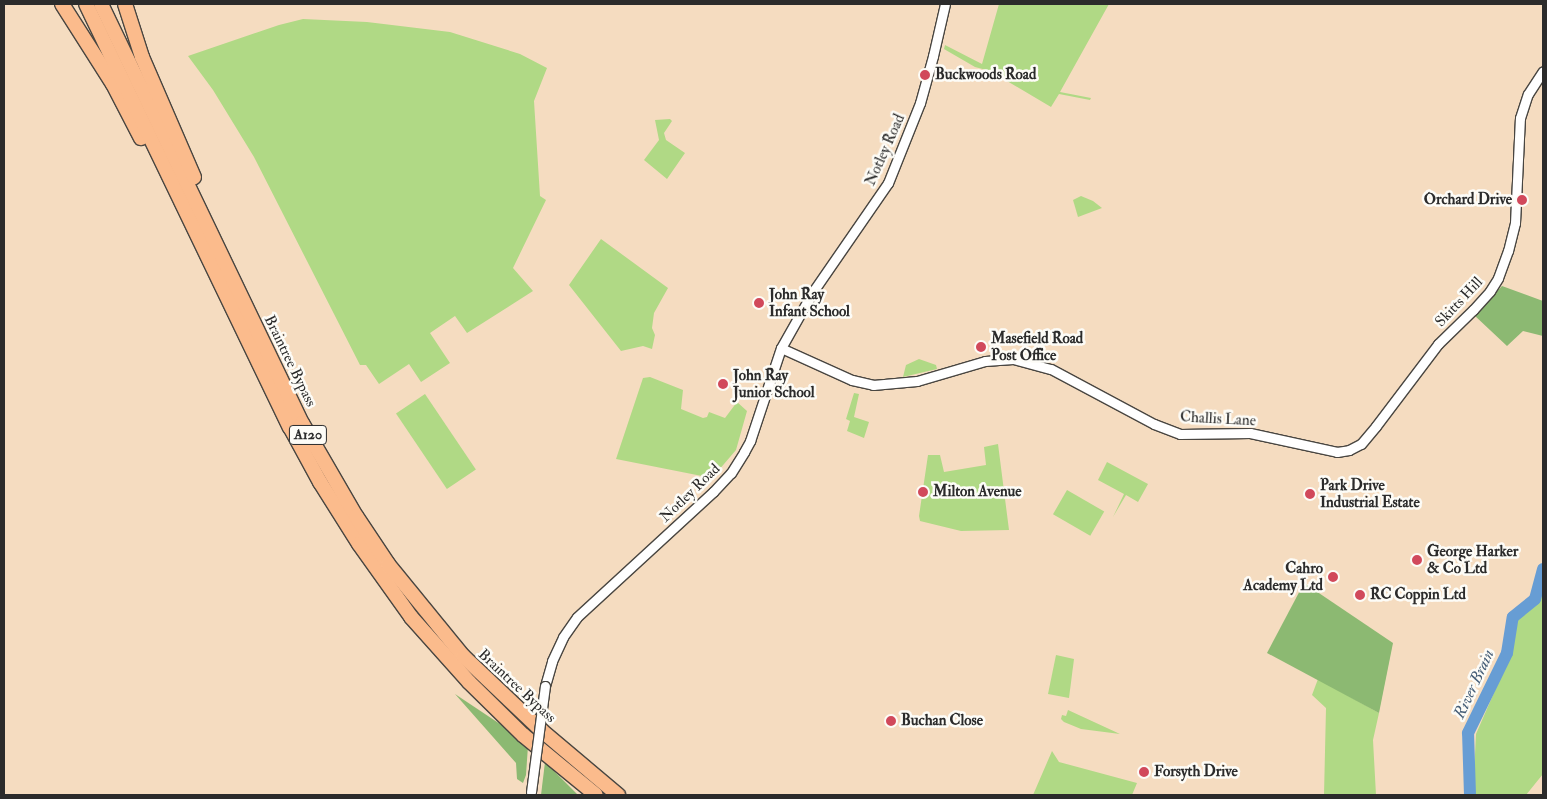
<!DOCTYPE html>
<style>
body{margin:0}
#map{position:relative;width:1547px;height:799px;overflow:hidden;background:#f5dcc0;font-family:"IM FELL Double Pica",serif}
div>[style]{position:absolute}
[style*='--x']{left:calc(var(--x)*1px);top:calc(var(--y)*1px);width:calc(var(--w)*1px);rotate:calc(var(--a)*1deg)}
.green>*{inset:0;background:#b0d985;transform-origin:0 0}
.forest>*{inset:0;background:#8cb972}
.river>*{height:12px;margin:-6px;padding:0 6px;transform-origin:6px;border-radius:6px;background:#679dd4}
.roads{filter:drop-shadow(1px 0 #494641) drop-shadow(-1px 0 #494641) drop-shadow(0 1px #494641) drop-shadow(0 -1px #494641)}
.minor>*{height:9px;margin:-4.5px;padding:0 4.5px;transform-origin:4.5px;border-radius:4.5px;background:#fff}
.highway>*{height:14px;margin:-7px;padding:0 7px;transform-origin:7px;border-radius:7px;background:#fbbb8c}
.bridges{filter:drop-shadow(1px 0 #494641) drop-shadow(-1px 0 #494641) drop-shadow(0 1px #494641) drop-shadow(0 -1px #494641)}
.minor-bridge>*{height:9px;margin:-4.5px;padding:0 4.5px;transform-origin:4.5px;border-radius:4.5px;background:#fff}
.dots>*{width:14px;height:14px;translate:-50% -50%;box-sizing:border-box;border:2px solid #fdfcf7;border-radius:50%}
span{translate:-50% -50%;white-space:nowrap;text-align:center;line-height:1.15;-webkit-text-stroke:5px #fdfcf7;paint-order:stroke}
.shield-label span{padding:1px 4px;background:#fdfcf7;border:1px solid;border-radius:4px;-webkit-text-stroke-width:0}
.shield-label{font-size:14px;color:#2b2b2b;font-weight:700}
.poi-label{font-size:15px;color:#2b2b2b;font-weight:700}
.left{translate:0 -50%;text-align:left}
.right{translate:-100% -50%;text-align:right}
.street-label{font-size:15px;color:#2b2b2b}
.water-label{font-size:16px;color:#465e77;font-style:italic}
.frame{position:absolute;inset:0;border:5px solid #2b2b2b;pointer-events:none}
</style>
<div id="map">
<div class="green">
<div style="clip-path:polygon(999px 4px,1109px 4px,1060px 92px,1091px 98px,1090px 100px,1059px 94px,1051px 107px,990px 71px,975px 67px,944px 49px,945px 45px,982px 64px)"></div>
<div style="clip-path:polygon(303px 19px,367px 22px,450px 32px,520px 54px,547px 68px,534px 101px,540px 196px,546px 200px,513px 268px,533px 291px,467px 333px,455px 316px,430px 333px,450px 363px,421px 382px,409px 364px,379px 384px,366px 365px,360px 365px,254px 157px,213px 90px,188px 56px,279px 25px)"></div>
<div style="clip-path:polygon(670px 119px,672px 121px,664px 133px,666px 140px,685px 153px,667px 179px,644px 160px,659px 140px,655px 120px)"></div>
<div style="clip-path:polygon(1081px 196px,1093px 201px,1102px 208px,1078px 217px,1073px 200px)"></div>
<div style="clip-path:polygon(601px 239px,668px 288px,654px 313px,652px 328px,655px 335px,652px 349px,643px 346px,621px 351px,569px 285px)"></div>
<div style="clip-path:polygon(919px 359px,936px 365px,937px 369px,903px 377px,906px 365px)"></div>
<div style="clip-path:polygon(650px 377px,683px 390px,681px 409px,703px 418px,707px 417px,709px 412px,725px 418px,737px 402px,747px 411px,736px 450px,712px 478px,616px 459px,643px 378px)"></div>
<div style="clip-path:polygon(854px 393px,859px 394px,854px 417px,869px 422px,864px 438px,847px 431px,850px 421px,846px 419px)"></div>
<div style="left:425px;top:394px;width:91px;height:35px;rotate:56deg"></div>
<div style="clip-path:polygon(998px 444px,1009px 530px,961px 531px,920px 521px,919px 516px,928px 455px,940px 455px,944px 472px,986px 465px,984px 447px)"></div>
<div style="clip-path:polygon(1107px 462px,1148px 484px,1138px 502px,1126px 495px,1113px 517px,1124px 494px,1098px 480px)"></div>
<div style="left:1067px;top:490px;width:43px;height:28px;rotate:30deg"></div>
<div style="clip-path:polygon(1543px 581px,1543px 774px,1526px 795px,1473px 795px,1476px 734px,1510px 656px,1518px 618px,1537px 601px)"></div>
<div style="clip-path:polygon(1056px 655px,1074px 659px,1069px 698px,1048px 694px)"></div>
<div style="clip-path:polygon(1318px 679px,1379px 713px,1373px 740px,1376px 795px,1324px 795px,1326px 708px,1312px 695px)"></div>
<div style="clip-path:polygon(1068px 710px,1120px 734px,1081px 729px,1064px 722px,1061px 719px,1062px 715px,1066px 716px)"></div>
<div style="clip-path:polygon(1052px 751px,1059px 762px,1137px 783px,1132px 795px,1033px 795px)"></div>
</div>
<div class="forest">
<div style="clip-path:polygon(1502px 286px,1543px 301px,1543px 336px,1523px 331px,1507px 346px,1474px 315px)"></div>
<div style="clip-path:polygon(1304px 583px,1393px 643px,1379px 713px,1267px 653px)"></div>
<div style="clip-path:polygon(455px 694px,500px 724px,528px 746px,526px 775px,523px 783px,517px 779px,516px 763px)"></div>
<div style="clip-path:polygon(545px 762px,578px 795px,541px 795px)"></div>
</div>
<div class="river">
<div style="--x:1470;--y:795;--w:62;--a:-91.8"></div>
<div style="--x:1468;--y:733;--w:89;--a:-64"></div>
<div style="--x:1507;--y:653;--w:36;--a:-81"></div>
<div style="--x:1513;--y:617;--w:28;--a:-39"></div>
<div style="--x:1535;--y:599;--w:31;--a:-75"></div>
</div>
<div class="roads">
<div class="minor">
<div style="--x:781;--y:348;--w:78;--a:24.3"></div>
<div style="--x:852;--y:380;--w:22;--a:13"></div>
<div style="--x:873;--y:385;--w:44;--a:-5.2"></div>
<div style="--x:917;--y:381;--w:71;--a:-16.4"></div>
<div style="--x:985;--y:361;--w:28;--a:-4"></div>
<div style="--x:1013;--y:359;--w:39;--a:15"></div>
<div style="--x:1051;--y:369;--w:117;--a:28.1"></div>
<div style="--x:1154;--y:424;--w:28;--a:21"></div>
<div style="--x:1180;--y:434;--w:70;--a:-0.8"></div>
<div style="--x:1250;--y:433;--w:89;--a:12.3"></div>
<div style="--x:1337;--y:452;--w:12;--a:-9"></div>
<div style="--x:1349;--y:450;--w:13;--a:-27"></div>
<div style="--x:1361;--y:444;--w:23;--a:-50"></div>
<div style="--x:1376;--y:426;--w:103;--a:-52.9"></div>
<div style="--x:1438;--y:344;--w:49;--a:-44.2"></div>
<div style="--x:1473;--y:310;--w:25;--a:-48"></div>
<div style="--x:1490;--y:291;--w:15;--a:-58"></div>
<div style="--x:1498;--y:278;--w:29;--a:-70"></div>
<div style="--x:1508;--y:251;--w:29;--a:-76"></div>
<div style="--x:1515;--y:223;--w:105;--a:-87.3"></div>
<div style="--x:1520;--y:118;--w:25;--a:-72"></div>
<div style="--x:1528;--y:94;--w:27;--a:-57"></div>
<div style="--x:545;--y:686;--w:26;--a:-74"></div>
<div style="--x:552;--y:661;--w:26;--a:-65"></div>
<div style="--x:563;--y:637;--w:24;--a:-55"></div>
<div style="--x:577;--y:617;--w:185;--a:-42.6"></div>
<div style="--x:713;--y:492;--w:26;--a:-47"></div>
<div style="--x:731;--y:473;--w:25;--a:-58"></div>
<div style="--x:744;--y:452;--w:13;--a:-61"></div>
<div style="--x:750;--y:441;--w:98;--a:-71.6"></div>
<div style="--x:781;--y:348;--w:63;--a:-60.6"></div>
<div style="--x:812;--y:293;--w:134;--a:-55.4"></div>
<div style="--x:888;--y:183;--w:86;--a:-68.2"></div>
<div style="--x:920;--y:103;--w:49;--a:-74.5"></div>
<div style="--x:933;--y:56;--w:53;--a:-77"></div>
</div>
<div class="highway">
<div style="--x:62;--y:4;--w:95;--a:57.5"></div>
<div style="--x:113;--y:84;--w:61;--a:62.6"></div>
<div style="--x:86;--y:4;--w:470;--a:64.3"></div>
<div style="--x:290;--y:427;--w:63;--a:61.4"></div>
<div style="--x:320;--y:482;--w:73;--a:57.8"></div>
<div style="--x:359;--y:544;--w:90;--a:54.5"></div>
<div style="--x:411;--y:617;--w:87;--a:48.3"></div>
<div style="--x:469;--y:682;--w:76;--a:44.5"></div>
<div style="--x:523;--y:735;--w:94;--a:39.4"></div>
<div style="--x:101;--y:4;--w:465;--a:64.4"></div>
<div style="--x:302;--y:423;--w:108;--a:59.9"></div>
<div style="--x:356;--y:516;--w:58;--a:56.3"></div>
<div style="--x:388;--y:564;--w:119;--a:50.8"></div>
<div style="--x:463;--y:656;--w:108;--a:43.5"></div>
<div style="--x:541;--y:730;--w:101;--a:40.2"></div>
<div style="--x:125;--y:4;--w:56;--a:72.2"></div>
<div style="--x:142;--y:57;--w:131;--a:66.6"></div>
</div>
</div>
<div class="bridges">
<div class="minor-bridge">
<div style="--x:531;--y:792;--w:107;--a:-82.5"></div>
</div>
</div>
<div class="dots">
<div style="left:925px;top:75px;background:#d1495b"></div>
<div style="left:1522px;top:200px;background:#d1495b"></div>
<div style="left:759px;top:303px;background:#d1495b"></div>
<div style="left:981px;top:347px;background:#d1495b"></div>
<div style="left:723px;top:384px;background:#d1495b"></div>
<div style="left:923px;top:492px;background:#d1495b"></div>
<div style="left:1310px;top:494px;background:#d1495b"></div>
<div style="left:1417px;top:560px;background:#d1495b"></div>
<div style="left:1333px;top:577px;background:#d1495b"></div>
<div style="left:1360px;top:595px;background:#d1495b"></div>
<div style="left:891px;top:721px;background:#d1495b"></div>
<div style="left:1144px;top:772px;background:#d1495b"></div>
</div>
<div class="shield-label">
<span style="left:308px;top:435px">A120</span>
</div>
<div class="poi-label">
<span class="left" style="left:935px;top:75px">Buckwoods Road</span>
<span class="right" style="left:1512px;top:200px">Orchard Drive</span>
<span class="left" style="left:769px;top:303px">John Ray<br>Infant School</span>
<span class="left" style="left:991px;top:347px">Masefield Road<br>Post Office</span>
<span class="left" style="left:733px;top:384px">John Ray<br>Junior School</span>
<span class="left" style="left:1320px;top:494px">Park Drive<br>Industrial Estate</span>
<span class="left" style="left:933px;top:492px">Milton Avenue</span>
<span class="left" style="left:1427px;top:560px">George Harker<br>&amp; Co Ltd</span>
<span class="right" style="left:1323px;top:577px">Cahro<br>Academy Ltd</span>
<span class="left" style="left:1370px;top:595px">RC Coppin Ltd</span>
<span class="left" style="left:901px;top:721px">Buchan Close</span>
<span class="left" style="left:1154px;top:772px">Forsyth Drive</span>
</div>
<div class="street-label">
<span style="left:885px;top:150px;rotate:-66deg">Notley Road</span>
<span style="left:1459px;top:302px;rotate:-47deg">Skitts Hill</span>
<span style="left:290px;top:361px;rotate:64deg">Braintree Bypass</span>
<span style="left:1218px;top:419px;rotate:3deg">Challis Lane</span>
<span style="left:690px;top:493px;rotate:-44deg">Notley Road</span>
<span style="left:517px;top:686px;rotate:43deg">Braintree Bypass</span>
</div>
<div class="water-label">
<span style="left:1474px;top:684px;rotate:-65deg">River Brain</span>
</div>
<div class="frame"></div>
</div>
